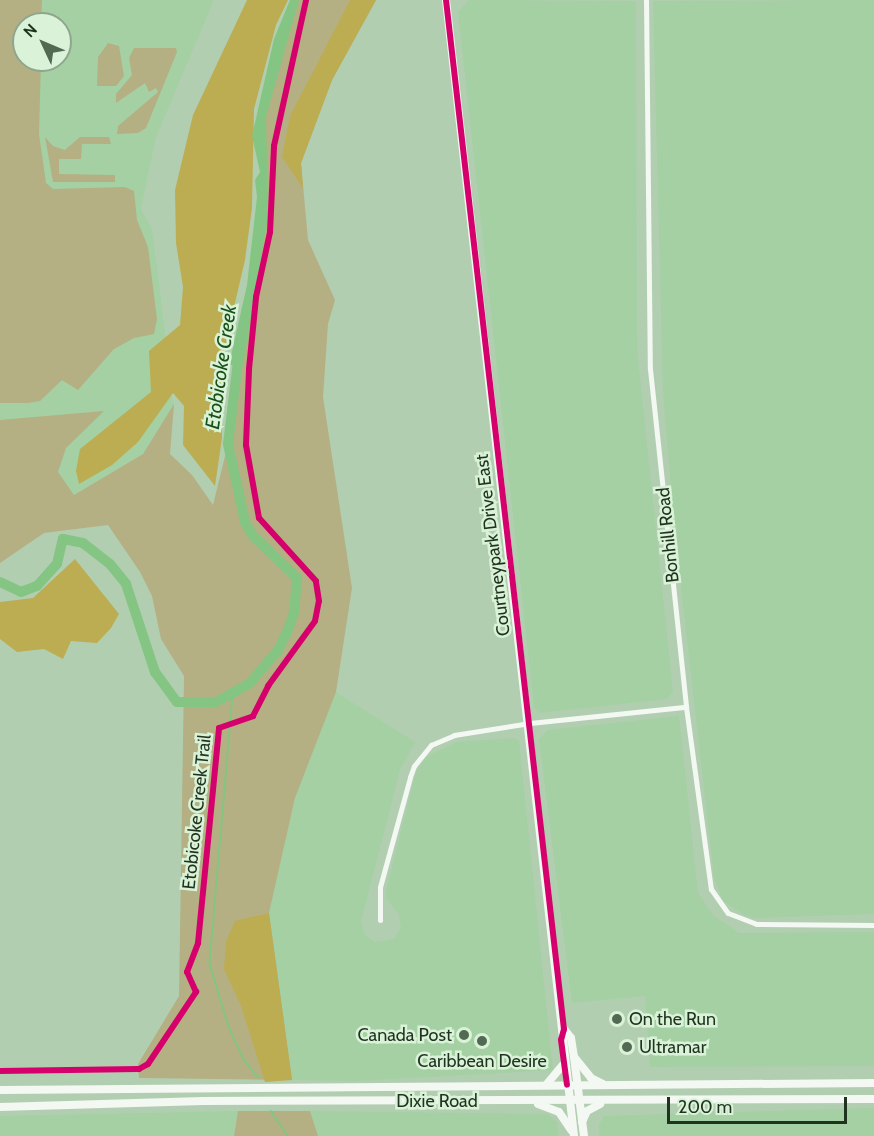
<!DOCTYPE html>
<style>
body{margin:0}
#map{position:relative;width:874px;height:1136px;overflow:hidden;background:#b2ceb1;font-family:Cabin,sans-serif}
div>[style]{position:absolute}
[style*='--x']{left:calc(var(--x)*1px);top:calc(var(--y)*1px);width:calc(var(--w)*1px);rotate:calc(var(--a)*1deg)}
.built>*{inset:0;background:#a4d0a3}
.green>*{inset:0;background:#b4b083}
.forest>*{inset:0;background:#bcad52}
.water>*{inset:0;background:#84c583}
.stream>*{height:1.5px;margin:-0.75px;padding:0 0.75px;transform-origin:0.75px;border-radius:0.75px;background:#84c583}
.river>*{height:10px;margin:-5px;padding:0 5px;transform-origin:5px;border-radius:5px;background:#84c583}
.street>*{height:5px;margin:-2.5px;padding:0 2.5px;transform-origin:2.5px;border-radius:2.5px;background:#f3f8f3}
.secondary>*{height:8px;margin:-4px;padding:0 4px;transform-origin:4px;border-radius:4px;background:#f3f8f3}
.cycleway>*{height:6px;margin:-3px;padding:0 3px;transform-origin:3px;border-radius:3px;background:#d6006c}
.dots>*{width:16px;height:16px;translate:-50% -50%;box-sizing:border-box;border:3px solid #daf3d8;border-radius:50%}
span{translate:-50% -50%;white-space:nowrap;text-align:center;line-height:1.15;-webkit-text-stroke:5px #daf3d8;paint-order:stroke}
.street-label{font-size:18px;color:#1f331f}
.poi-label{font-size:18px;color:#1f331f}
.left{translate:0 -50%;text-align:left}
.right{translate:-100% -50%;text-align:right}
.water-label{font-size:20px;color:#18501a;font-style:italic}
.north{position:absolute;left:12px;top:12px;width:60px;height:60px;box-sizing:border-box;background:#daf3d8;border:2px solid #8fa68e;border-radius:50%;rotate:314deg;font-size:16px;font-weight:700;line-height:24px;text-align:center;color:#1f331f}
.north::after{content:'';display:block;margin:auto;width:21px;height:27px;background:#526952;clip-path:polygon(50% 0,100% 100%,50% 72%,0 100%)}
.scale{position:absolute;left:667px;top:1097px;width:180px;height:27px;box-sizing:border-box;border:3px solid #1f331f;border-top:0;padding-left:8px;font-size:18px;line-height:21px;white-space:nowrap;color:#1f331f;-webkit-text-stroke:4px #daf3d8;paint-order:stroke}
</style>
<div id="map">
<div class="built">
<div style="clip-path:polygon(evenodd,0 0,214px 0,156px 137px,141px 209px,152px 229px,166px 340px,157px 359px,174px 404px,143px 454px,0 539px,0 0,24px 24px,60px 24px,60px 60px,24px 60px,24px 24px)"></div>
<div style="clip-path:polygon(469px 0,636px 1px,637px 348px,673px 692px,667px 699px,539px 713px,534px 707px,458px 12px)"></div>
<div style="clip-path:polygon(874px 0,874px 914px,756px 918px,744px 915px,723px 901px,714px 877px,673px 515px,663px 391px,653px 1px)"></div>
<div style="clip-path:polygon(336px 692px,415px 742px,400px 770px,361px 922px,364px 934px,375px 942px,394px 939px,401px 928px,399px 915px,386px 898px,386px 891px,416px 772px,426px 757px,456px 742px,514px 738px,519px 741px,553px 1070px,355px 1081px,292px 1080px,269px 913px,295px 798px)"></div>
<div style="clip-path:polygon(679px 716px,698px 893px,714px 916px,739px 933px,874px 932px,874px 1066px,650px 1067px,645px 996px,572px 1003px,539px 739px,548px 730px)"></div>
<div style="clip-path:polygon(874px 1108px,874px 1136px,600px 1136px,599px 1125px,604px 1116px)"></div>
<div style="clip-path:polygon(238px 1111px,234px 1136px,0 1136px,0 1116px)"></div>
<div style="clip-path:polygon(310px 1111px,547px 1114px,557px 1122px,559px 1136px,318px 1136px)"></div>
</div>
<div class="green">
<div style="clip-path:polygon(0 0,42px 0,41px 24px,24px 24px,24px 60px,41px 60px,39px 134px,46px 183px,53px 189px,125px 187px,134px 191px,137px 220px,148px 247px,157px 319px,154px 334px,134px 338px,114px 349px,78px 390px,62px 380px,40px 401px,28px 403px,0 403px)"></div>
<div style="clip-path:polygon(296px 0,376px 0,332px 80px,301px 163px,308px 240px,335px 300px,328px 324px,323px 397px,352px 588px,336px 692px,295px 798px,269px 913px,292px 1080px,139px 1078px,138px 1064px,179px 996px,184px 676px,161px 639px,152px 596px,140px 572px,108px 525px,44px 533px,0 563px,0 420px,104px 411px,66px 448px,58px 472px,74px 495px,143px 454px,174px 404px,170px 454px,192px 475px,213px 505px,228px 444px,231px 391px,263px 228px,261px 133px)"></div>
<div style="clip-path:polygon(108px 43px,119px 46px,124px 76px,116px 86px,97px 86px,98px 57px)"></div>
<div style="clip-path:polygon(134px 48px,176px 48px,177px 52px,146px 128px,138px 133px,117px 134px,118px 126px,158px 92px,156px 88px,149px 92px,145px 83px,116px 103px,116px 94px,132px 75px,129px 58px)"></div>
<div style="clip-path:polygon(45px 137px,53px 146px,65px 150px,80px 137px,109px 137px,111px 144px,82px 144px,81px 159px,59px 159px,59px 174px,115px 175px,115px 182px,53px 182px)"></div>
<div style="clip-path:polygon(238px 1111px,310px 1111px,318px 1136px,234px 1136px)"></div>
</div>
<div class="forest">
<div style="clip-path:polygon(247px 0,288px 0,276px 25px,254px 109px,252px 208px,245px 260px,221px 363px,222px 438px,215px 486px,183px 445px,184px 406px,173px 393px,138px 442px,112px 465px,79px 484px,76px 471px,80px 449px,151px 392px,149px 351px,180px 325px,183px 287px,176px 243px,175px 190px,193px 115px)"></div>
<div style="clip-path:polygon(350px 0,376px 0,332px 80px,301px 163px,303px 188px,282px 157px,290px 116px)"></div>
<div style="clip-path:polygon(75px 559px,119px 614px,111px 628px,97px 643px,71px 641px,63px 659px,44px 649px,17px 652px,0 639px,0 602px,33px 598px)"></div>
<div style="clip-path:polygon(269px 913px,292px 1080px,265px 1082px,241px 1006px,224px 969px,226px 941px,235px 921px)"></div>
</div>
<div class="water">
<div style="clip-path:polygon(290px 0,299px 0,266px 117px,268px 216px,243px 365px,229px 365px,247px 285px,257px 197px,255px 180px,260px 172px,252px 136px,274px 39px)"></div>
</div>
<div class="stream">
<div style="--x:233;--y:695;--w:270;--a:94.9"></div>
<div style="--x:210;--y:964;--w:66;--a:73.2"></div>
<div style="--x:229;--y:1027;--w:38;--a:65"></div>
<div style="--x:245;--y:1061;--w:21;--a:51"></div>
<div style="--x:271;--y:1111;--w:30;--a:56"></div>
</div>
<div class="river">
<div style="--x:0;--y:582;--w:23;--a:25"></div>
<div style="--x:21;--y:592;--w:17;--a:-21"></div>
<div style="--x:37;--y:586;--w:30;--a:-48"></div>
<div style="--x:57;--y:564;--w:26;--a:-77"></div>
<div style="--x:63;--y:539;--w:20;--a:11"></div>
<div style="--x:83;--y:543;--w:34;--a:38"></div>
<div style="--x:110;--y:564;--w:26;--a:51"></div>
<div style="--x:126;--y:584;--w:93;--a:71.8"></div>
<div style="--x:155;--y:672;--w:37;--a:54"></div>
<div style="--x:177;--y:702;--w:39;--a:0"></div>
<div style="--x:216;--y:702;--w:39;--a:-29"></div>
<div style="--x:250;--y:683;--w:43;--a:-49.7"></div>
<div style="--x:278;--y:650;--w:20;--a:-63"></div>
<div style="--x:287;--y:632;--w:20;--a:-70"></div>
<div style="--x:294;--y:613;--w:35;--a:-85"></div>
<div style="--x:297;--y:578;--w:61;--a:-136.3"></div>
<div style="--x:253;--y:536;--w:16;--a:-120"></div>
<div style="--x:245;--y:522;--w:80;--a:-102.3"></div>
<div style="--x:228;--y:444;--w:92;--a:-83.1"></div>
</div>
<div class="street">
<div style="--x:646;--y:0;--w:369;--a:89.4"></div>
<div style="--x:650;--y:369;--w:340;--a:83.9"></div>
<div style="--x:686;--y:707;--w:184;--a:82.2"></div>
<div style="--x:711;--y:889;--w:29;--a:55"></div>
<div style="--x:728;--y:913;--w:30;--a:21"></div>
<div style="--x:756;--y:924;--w:118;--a:0.5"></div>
<div style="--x:380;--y:920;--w:33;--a:-90"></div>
<div style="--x:380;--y:887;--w:114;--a:-74.7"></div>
<div style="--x:410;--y:777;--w:12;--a:-70"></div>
<div style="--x:414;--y:766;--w:27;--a:-51"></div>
<div style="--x:431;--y:745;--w:25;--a:-23"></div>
<div style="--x:454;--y:735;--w:77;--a:-9"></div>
<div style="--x:530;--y:723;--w:157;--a:-5.9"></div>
</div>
<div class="secondary">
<div style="--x:446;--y:0;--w:1143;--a:83.57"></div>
<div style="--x:564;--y:1029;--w:11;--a:52"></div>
<div style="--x:571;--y:1038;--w:19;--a:81"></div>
<div style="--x:574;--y:1057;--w:80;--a:82.8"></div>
<div style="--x:575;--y:1058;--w:26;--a:51"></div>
<div style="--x:591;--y:1078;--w:13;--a:27"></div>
<div style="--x:546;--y:1085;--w:26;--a:-50"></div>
<div style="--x:0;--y:1090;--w:874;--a:-0.46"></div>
<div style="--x:538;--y:1104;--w:22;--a:21"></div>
<div style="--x:559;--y:1112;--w:22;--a:56"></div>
<div style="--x:0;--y:1107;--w:203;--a:-1.7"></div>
<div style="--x:203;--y:1101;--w:671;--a:-0.17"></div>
<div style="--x:582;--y:1122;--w:12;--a:-66"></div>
<div style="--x:587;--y:1111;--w:15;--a:-28"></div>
</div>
<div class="cycleway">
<div style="--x:446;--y:0;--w:1036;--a:83.46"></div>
<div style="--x:564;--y:1029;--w:11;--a:105"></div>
<div style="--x:561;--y:1040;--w:45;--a:82.4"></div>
<div style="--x:0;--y:1071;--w:139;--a:-0.8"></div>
<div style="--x:139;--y:1069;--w:10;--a:-29"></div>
<div style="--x:148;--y:1064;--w:87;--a:-56.3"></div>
<div style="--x:196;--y:992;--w:22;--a:-114"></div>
<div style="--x:187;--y:972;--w:31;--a:-69"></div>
<div style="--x:198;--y:943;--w:216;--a:-84.4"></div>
<div style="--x:219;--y:728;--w:36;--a:-19"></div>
<div style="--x:253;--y:716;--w:34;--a:-63"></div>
<div style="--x:268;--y:686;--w:80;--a:-54.1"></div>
<div style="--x:315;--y:621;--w:20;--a:-79"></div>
<div style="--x:319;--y:601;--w:20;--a:-99"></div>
<div style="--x:316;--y:581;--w:85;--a:-132.1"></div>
<div style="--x:259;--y:518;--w:74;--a:-100.1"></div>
<div style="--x:246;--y:445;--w:76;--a:-87.7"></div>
<div style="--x:249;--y:369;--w:72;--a:-84.4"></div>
<div style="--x:256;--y:297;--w:66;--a:-77.8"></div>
<div style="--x:270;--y:232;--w:86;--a:-87.3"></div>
<div style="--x:274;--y:146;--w:149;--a:-77.6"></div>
</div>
<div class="dots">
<div style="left:617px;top:1019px;background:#526952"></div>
<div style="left:464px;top:1035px;background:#526952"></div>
<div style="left:482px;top:1041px;background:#526952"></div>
<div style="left:627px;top:1047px;background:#526952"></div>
</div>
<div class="street-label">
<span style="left:668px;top:535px;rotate:-96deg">Bonhill Road</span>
<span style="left:493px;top:545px;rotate:-97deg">Courtneypark Drive East</span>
<span style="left:197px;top:812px;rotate:-84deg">Etobicoke Creek Trail</span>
<span style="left:437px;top:1101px">Dixie Road</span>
</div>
<div class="poi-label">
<span class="left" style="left:629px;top:1019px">On the Run</span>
<span class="right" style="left:452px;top:1035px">Canada Post</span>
<span class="left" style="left:639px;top:1047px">Ultramar</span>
<span style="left:482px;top:1061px">Caribbean Desire</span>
</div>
<div class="water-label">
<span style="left:221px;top:367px;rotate:-82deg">Etobicoke Creek</span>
</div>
<div class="north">N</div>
<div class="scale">200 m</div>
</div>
